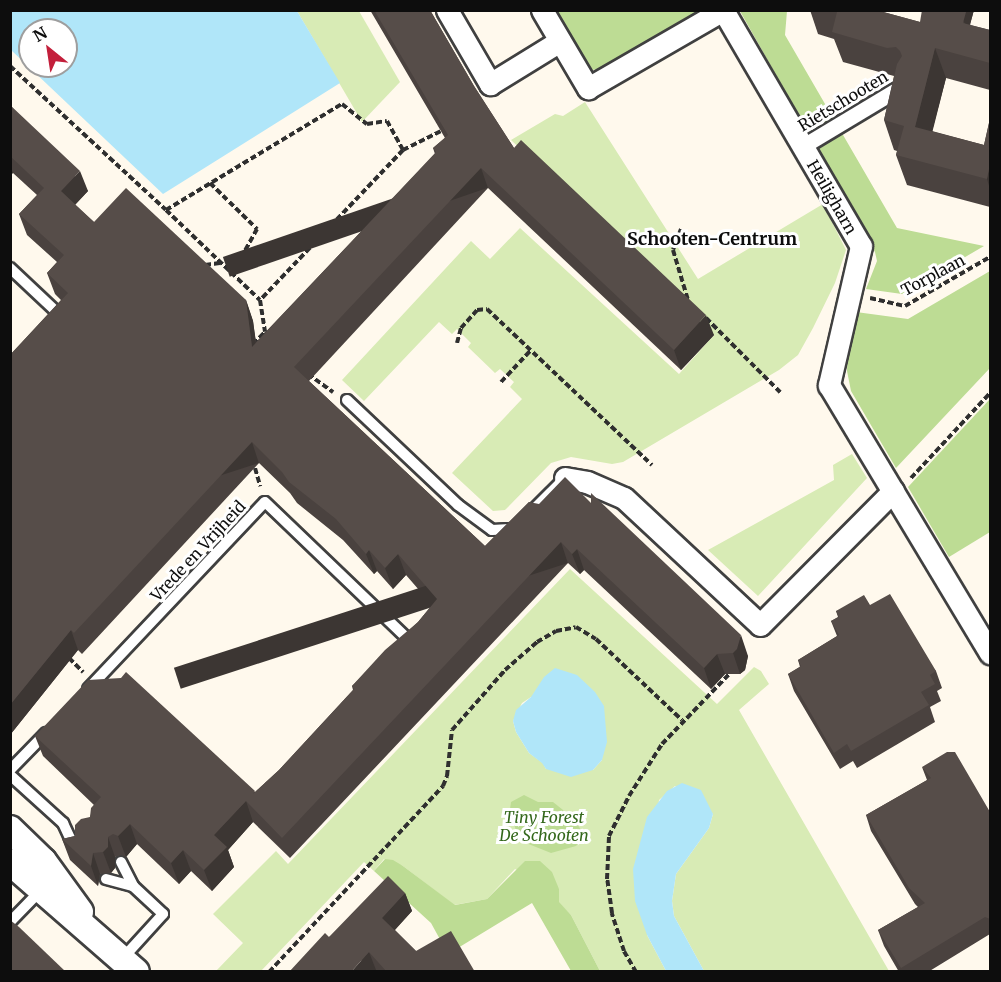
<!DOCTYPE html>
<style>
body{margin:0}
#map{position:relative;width:1001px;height:982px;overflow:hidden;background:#fff9ed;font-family:Merriweather,serif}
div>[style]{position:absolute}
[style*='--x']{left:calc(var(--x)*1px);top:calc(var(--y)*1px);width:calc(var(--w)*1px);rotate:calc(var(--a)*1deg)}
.green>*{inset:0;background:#d8ebb5}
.forest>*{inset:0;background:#bddc94}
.water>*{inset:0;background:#b0e6f9}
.path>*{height:4px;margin-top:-2px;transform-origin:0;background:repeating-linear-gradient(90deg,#2f2f2f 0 6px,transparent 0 9px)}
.roads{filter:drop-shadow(2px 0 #404040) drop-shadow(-2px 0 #404040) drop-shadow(0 2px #404040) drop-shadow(0 -2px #404040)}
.service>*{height:10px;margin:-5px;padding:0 5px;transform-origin:5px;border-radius:5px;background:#fff}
.pedestrian>*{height:15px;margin:-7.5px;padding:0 7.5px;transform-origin:7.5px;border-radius:7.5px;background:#fff}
.minor>*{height:21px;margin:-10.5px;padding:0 10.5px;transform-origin:10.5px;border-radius:10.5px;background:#fff}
.tertiary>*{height:26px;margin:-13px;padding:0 13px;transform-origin:13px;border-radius:13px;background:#fff}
.wall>*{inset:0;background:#4a423f}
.shaded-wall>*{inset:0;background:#3c3633;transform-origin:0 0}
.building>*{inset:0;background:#564d49}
span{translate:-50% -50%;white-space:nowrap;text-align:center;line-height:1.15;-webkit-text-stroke:6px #fff;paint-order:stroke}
.street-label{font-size:16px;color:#0d0d0d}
.park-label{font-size:16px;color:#34681b;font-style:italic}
.neighbourhood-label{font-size:18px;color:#0d0d0d;font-weight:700}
.frame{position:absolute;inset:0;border:12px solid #0d0d0d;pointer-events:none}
.north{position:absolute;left:18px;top:18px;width:60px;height:60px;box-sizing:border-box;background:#fff;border:2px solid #9e9e9e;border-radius:50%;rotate:330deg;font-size:16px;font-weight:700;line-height:24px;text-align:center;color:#0d0d0d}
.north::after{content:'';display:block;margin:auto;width:21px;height:27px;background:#c31f3b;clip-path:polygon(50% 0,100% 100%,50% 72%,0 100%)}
</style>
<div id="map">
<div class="green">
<div style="clip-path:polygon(297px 11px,359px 11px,400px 82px,362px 122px)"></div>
<div style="clip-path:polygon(585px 102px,698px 279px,823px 204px,846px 250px,835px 283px,813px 328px,798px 355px,779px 370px,623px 462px,612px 464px,571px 457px,551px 463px,505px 510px,493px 511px,452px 473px,522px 399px,510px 387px,514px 382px,500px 369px,495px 373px,468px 347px,471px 343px,457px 329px,452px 334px,439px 322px,364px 401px,342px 380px,471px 241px,490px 259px,520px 228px,679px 374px,714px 335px,511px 140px,555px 114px,563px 116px)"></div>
<div style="clip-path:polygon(852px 454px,867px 478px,758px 596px,708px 550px,834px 480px,833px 465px)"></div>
<div style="clip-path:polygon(evenodd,570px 569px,717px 704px,754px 667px,761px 671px,769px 684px,739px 710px,889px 971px,704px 971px,674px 916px,672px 901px,676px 874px,709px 828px,713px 814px,675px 786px,659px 800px,647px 935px,666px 971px,600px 971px,571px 915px,558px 902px,559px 889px,515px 869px,487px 899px,454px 905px,403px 866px,384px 859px,374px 871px,364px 862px,261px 971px,216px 971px,243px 943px,213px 914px,276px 851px,288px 864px,570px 569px,531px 697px,604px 706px,602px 760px,593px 770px,546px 769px,543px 763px,529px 753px,516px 732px,513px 721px,522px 703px,531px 697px)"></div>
</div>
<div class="forest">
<div style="clip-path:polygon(550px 11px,708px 11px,609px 68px,591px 70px,582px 67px)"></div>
<div style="clip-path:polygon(740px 11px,787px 11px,785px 35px,897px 228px,984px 246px,902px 294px,866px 289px,877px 261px,875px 252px)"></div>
<div style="clip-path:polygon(990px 271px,990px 368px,896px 468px,851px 391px,847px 371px,848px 344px,856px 312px,908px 319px)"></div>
<div style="clip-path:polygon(990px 399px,990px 532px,949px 557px,908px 487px)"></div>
<div style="clip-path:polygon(524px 795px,538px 802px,553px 802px,563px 810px,566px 817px,574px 819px,581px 830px,582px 839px,576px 846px,551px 853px,526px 843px,516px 831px,510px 809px,511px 802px)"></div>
<div style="clip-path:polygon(385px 859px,393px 860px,403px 866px,455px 905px,487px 899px,525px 861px,540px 861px,552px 872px,559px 889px,559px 902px,571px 915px,600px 971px,571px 971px,532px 903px,448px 954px,431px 923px,374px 871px)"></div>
</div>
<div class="water">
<div style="clip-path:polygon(evenodd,10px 11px,297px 11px,340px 83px,163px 194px,11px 50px,10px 11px,30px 30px,66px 30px,66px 66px,30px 66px,30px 30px)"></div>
<div style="clip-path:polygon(555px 668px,577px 675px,595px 692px,604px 706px,607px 742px,602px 760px,593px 770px,571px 777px,546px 769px,542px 763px,529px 753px,516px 732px,513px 721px,516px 710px,531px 697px,544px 677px)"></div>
<div style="clip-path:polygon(682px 783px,701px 790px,713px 814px,709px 828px,676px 874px,672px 901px,674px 916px,704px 971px,666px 971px,647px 935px,635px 901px,633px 869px,647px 817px,667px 791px)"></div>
</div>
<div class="path">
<div style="--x:10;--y:66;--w:212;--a:42.7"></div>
<div style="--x:166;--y:210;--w:205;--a:-31.1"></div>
<div style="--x:342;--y:104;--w:32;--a:39"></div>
<div style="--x:367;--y:124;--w:20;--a:-9"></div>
<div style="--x:387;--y:121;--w:33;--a:61"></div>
<div style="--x:403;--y:150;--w:207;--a:133.6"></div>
<div style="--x:403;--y:150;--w:42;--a:-26.6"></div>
<div style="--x:210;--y:183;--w:66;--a:44.4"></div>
<div style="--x:257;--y:229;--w:51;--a:119.1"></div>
<div style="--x:166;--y:210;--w:130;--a:43.8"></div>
<div style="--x:260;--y:300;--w:32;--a:81"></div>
<div style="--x:265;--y:332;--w:4;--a:45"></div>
<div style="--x:681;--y:229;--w:22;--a:111"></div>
<div style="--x:673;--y:250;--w:52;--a:73.3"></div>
<div style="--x:205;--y:265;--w:15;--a:-8"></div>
<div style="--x:870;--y:298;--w:36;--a:13"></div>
<div style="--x:905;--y:306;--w:98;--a:-30"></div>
<div style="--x:706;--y:318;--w:105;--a:45"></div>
<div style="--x:457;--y:343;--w:16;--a:-75"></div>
<div style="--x:461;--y:328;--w:24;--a:-48"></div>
<div style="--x:477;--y:310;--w:10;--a:-6"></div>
<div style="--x:487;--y:309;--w:227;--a:43.4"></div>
<div style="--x:253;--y:344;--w:17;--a:-45"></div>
<div style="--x:308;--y:374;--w:31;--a:36"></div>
<div style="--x:501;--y:382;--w:44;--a:-46.8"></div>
<div style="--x:255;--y:468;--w:19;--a:74"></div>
<div style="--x:911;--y:478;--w:116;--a:-47.1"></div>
<div style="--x:69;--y:658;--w:20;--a:45"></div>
<div style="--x:269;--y:972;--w:255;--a:-46.9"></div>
<div style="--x:443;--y:786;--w:11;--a:-68"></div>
<div style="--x:447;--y:776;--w:46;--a:-83.8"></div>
<div style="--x:452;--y:730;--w:80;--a:-48.5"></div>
<div style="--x:505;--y:670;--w:43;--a:-41.2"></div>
<div style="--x:537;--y:642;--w:22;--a:-30"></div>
<div style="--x:556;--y:631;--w:20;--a:-11"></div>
<div style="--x:576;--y:627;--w:23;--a:31"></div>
<div style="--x:596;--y:639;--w:118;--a:43.3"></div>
<div style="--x:636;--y:972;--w:24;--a:-120"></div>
<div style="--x:624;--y:951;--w:40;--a:-108"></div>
<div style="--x:612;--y:913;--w:34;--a:-98"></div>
<div style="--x:607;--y:879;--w:43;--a:-87.3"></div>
<div style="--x:609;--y:836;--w:45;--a:-63.4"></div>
<div style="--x:629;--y:796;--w:62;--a:-57.6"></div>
<div style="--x:662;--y:744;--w:98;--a:-46.2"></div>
</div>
<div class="roads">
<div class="service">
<div style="--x:10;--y:268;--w:67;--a:43.2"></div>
<div style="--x:347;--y:400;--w:153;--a:43.4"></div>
<div style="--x:458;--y:505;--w:42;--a:36.3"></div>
<div style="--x:492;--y:530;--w:22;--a:-3"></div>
<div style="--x:529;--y:514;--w:51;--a:-45"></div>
<div style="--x:88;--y:689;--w:257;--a:-46.6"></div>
<div style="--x:265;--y:502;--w:198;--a:43.8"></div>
<div style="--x:10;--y:770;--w:52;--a:-45.8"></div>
<div style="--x:10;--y:775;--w:72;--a:42.2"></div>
<div style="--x:63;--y:823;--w:29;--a:65"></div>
<div style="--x:121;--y:862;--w:27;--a:63"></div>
<div style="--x:106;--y:879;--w:28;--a:15"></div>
<div style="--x:133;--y:886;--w:41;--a:43"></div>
<div style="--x:163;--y:914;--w:61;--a:132.3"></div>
<div style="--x:10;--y:922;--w:45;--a:-45.9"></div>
</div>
<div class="pedestrian">
<div style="--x:803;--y:146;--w:117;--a:-31"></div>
</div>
<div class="minor">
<div style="--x:447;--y:10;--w:86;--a:59.8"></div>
<div style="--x:490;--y:84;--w:82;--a:-31.6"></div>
<div style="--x:542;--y:10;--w:91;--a:59.5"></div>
<div style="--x:588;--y:88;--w:156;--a:-30"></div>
<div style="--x:723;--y:10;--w:273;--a:59.7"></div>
<div style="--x:861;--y:246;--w:143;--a:103"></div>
<div style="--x:829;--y:385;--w:313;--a:59"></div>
<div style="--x:565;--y:478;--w:22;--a:10"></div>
<div style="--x:587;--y:482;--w:40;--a:23.4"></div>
<div style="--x:624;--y:498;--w:186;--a:43"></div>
<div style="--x:760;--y:625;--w:189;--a:-45.2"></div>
</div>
<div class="tertiary">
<div style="--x:10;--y:829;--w:46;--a:44.1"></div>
<div style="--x:43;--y:861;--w:63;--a:54"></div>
<div style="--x:10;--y:862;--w:167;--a:41.1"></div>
</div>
</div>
<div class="wall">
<div style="clip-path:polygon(370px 10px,430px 10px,474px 86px,514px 148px,714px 335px,681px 370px,488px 188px,309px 381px,485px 546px,529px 502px,748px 656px,745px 670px,740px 674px,725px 674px,711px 689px,584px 570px,580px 574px,568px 563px,290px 858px,253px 822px,228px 850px,234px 867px,212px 891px,191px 871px,179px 884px,137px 844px,126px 857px,121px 855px,115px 857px,115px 868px,111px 873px,100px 874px,98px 886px,70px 860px,62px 839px,75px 836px,90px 817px,94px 805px,43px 756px,35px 736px,255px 792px,279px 770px,353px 690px,352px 686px,418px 622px,432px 605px,406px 575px,393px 589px,377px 571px,374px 574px,343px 540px,297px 503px,290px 493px,259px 463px,82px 654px,78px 650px,10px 735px,10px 355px,61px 300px,55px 294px,47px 273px,57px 262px,27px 235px,19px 214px,37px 195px,13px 173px,10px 175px,10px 105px,88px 191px,75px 205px,94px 222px,246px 300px,253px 321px,256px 342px,435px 154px,433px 148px,445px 138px)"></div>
<div style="clip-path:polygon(810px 10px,876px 10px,920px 22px,974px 10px,970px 25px,990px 30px,990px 90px,946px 78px,932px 131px,984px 145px,990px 119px,990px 207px,907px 185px,896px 155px,897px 151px,894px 150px,884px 120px,894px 76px,843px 62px,834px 39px,818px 34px)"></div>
<div style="clip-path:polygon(870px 605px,936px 671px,942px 688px,937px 691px,941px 701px,930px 707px,935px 722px,857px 768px,853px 761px,840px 769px,794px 691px,788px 674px,800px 667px,798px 660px,837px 636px,831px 621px,838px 617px,836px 611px)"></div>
<div style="clip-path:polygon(922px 767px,990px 812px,990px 934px,928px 972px,899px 972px,884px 946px,878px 930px,918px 907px,915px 904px,871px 831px,866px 815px,927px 780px)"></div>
<div style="clip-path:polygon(405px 893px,412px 911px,395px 930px,416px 951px,475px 972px,377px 972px,329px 937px)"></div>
</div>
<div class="shaded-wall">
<div style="clip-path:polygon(956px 10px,974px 10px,970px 24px,977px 42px)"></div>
<div style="clip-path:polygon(935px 48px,946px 78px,926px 157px,915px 127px)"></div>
<div style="clip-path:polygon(990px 164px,990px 189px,987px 179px)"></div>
<div style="clip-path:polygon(10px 165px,13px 173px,10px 175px)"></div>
<div style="left:481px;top:168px;width:21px;height:273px;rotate:71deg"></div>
<div style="clip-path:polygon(80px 171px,88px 191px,68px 212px,61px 191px)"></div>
<div style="clip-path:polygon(246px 300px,253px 321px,259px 368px,252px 347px)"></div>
<div style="clip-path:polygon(706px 315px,714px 335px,681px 370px,674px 350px)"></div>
<div style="left:252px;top:442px;width:22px;height:261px;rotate:72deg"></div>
<div style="left:561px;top:542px;width:22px;height:407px;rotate:72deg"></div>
<div style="clip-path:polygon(577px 549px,584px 570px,580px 574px,572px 554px)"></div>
<div style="clip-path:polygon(369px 550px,377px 571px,374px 574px,366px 554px)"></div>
<div style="clip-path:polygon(398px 554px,406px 575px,393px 589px,385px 568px)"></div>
<div style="clip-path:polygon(71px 630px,78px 650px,10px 735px,10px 705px)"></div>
<div style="clip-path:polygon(741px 635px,748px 656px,745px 670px,740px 674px,733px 653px)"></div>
<div style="clip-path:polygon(717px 654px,725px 674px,711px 689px,704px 668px)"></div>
<div style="clip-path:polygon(246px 801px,253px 822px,228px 850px,234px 867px,212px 891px,204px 870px,214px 835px)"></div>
<div style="clip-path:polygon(130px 824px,137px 844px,126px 857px,118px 836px)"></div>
<div style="clip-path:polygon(108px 837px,115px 857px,115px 868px,111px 873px,103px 852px)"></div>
<div style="clip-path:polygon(183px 850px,191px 871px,179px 884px,171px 863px)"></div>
<div style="clip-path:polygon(93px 853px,100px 874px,98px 886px,91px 866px)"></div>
<div style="clip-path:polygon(405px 893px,412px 911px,389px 936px,382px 918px)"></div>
<div style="clip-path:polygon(369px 952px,376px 970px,375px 972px,351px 972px)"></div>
</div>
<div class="building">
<div style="clip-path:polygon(374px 10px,430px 10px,474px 86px,514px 148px,521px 140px,706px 315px,674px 350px,481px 168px,294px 367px,485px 546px,529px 502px,539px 504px,565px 477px,591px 503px,591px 493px,741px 635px,737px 649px,733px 653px,717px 654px,704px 668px,577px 549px,572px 554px,561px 542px,282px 838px,246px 801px,214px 835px,227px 847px,204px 870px,183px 850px,171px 863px,130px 824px,118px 836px,113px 834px,108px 837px,108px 847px,103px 852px,93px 853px,91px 866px,62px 839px,75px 836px,75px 825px,81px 819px,90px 817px,91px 808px,101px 797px,35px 736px,88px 680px,121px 678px,126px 672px,255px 791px,253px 794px,279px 770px,354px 689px,352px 686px,385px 650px,418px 622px,437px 599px,398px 554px,385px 568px,369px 550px,366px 554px,336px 519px,289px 482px,282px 472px,252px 442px,74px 633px,71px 630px,10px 705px,10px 355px,68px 293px,47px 273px,64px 255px,19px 214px,44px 188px,10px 156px,10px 105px,80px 171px,61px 191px,94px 222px,126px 188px,246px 300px,252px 347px,436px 152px,433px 148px,448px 135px)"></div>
<div style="clip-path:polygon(830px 10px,876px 10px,920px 22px,922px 10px,958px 10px,966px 12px,963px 23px,990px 30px,990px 63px,935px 48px,915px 127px,984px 145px,990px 118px,990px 164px,987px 179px,896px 155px,904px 126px,884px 120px,897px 64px,902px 56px,900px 51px,896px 47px,887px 48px,832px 32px,837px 12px)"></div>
<div style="clip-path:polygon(890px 594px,936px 671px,930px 675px,935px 684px,921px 692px,929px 705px,851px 751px,847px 744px,834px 753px,788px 674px,801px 666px,798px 660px,839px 635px,831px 621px,839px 617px,836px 611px,864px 595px,870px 605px)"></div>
<div style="clip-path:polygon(947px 752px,955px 752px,990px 812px,990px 919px,985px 917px,901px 968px,878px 930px,925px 903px,909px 888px,866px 815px,931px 778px,922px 767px)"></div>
<div style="clip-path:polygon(388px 876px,405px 893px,382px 918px,416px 951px,451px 931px,475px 972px,387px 972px,369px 952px,351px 972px,289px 972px,325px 933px,329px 937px)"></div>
<div style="clip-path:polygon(10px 920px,19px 927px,66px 972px,10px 972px)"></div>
</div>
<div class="street-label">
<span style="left:843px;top:101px;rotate:-31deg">Rietschooten</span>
<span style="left:832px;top:197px;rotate:60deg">Heiligharn</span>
<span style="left:933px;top:275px;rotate:-28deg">Torplaan</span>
<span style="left:198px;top:551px;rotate:-47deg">Vrede en Vrijheid</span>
</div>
<div class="park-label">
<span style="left:544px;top:826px">Tiny Forest<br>De Schooten</span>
</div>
<div class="neighbourhood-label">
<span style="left:712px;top:239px">Schooten-Centrum</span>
</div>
<div class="frame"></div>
<div class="north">N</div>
</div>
